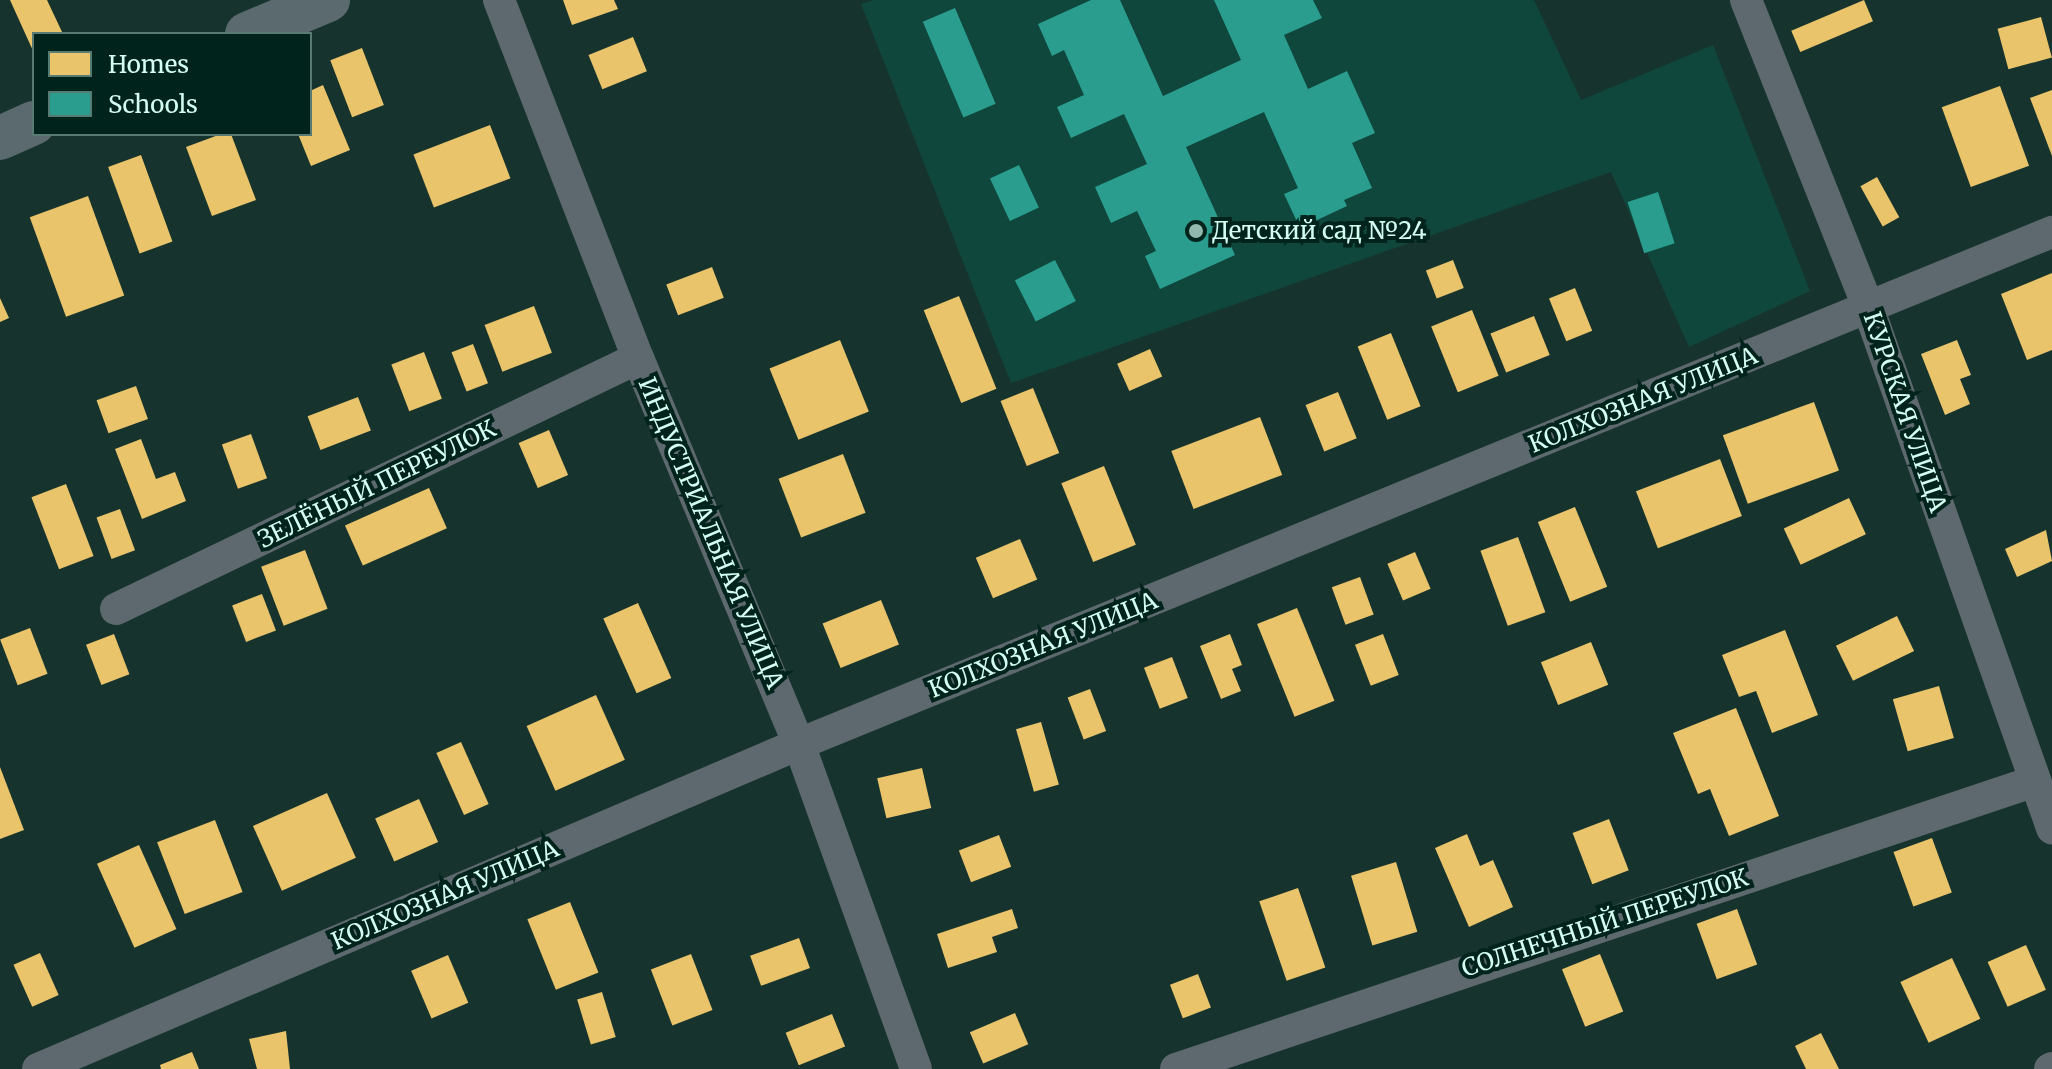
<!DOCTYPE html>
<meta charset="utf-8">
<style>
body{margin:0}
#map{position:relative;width:2052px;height:1069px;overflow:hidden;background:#17332e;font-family:Merriweather,serif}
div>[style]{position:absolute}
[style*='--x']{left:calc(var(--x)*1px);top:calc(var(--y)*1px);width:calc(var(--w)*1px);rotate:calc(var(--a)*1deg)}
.built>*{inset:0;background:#10473c}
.homes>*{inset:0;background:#e9c46a;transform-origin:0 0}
.schools>*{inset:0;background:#2a9d8f;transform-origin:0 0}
.street>*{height:32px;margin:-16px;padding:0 16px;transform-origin:16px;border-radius:16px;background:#5d696e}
.secondary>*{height:44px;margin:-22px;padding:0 22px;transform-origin:22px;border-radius:22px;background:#5a6a6f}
.dots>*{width:22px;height:22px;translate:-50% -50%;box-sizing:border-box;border:4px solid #00241c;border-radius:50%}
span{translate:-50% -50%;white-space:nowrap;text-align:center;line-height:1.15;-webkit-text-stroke:8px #00241c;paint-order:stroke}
.poi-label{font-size:24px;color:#d4fef2}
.left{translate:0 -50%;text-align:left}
.street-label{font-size:24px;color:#d4fef2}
.legend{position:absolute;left:32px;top:32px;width:280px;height:104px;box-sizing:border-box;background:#00241c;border:2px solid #557b72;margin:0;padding:10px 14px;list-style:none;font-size:24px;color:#d4fef2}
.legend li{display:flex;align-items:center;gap:16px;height:40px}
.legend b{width:40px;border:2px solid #557b72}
</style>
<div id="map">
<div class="built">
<div style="clip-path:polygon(873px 0,1534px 0,1581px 100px,1713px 45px,1810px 291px,1689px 347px,1611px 172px,1011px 383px,861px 4px)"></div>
</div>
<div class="homes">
<div style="clip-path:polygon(10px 0,47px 0,63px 34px,34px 34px,34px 53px)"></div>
<div style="clip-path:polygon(563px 0,614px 0,618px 9px,572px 25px)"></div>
<div style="left:1864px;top:0;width:23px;height:79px;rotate:67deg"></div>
<div style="left:2041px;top:17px;width:42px;height:45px;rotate:75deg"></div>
<div style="left:633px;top:37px;width:37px;height:48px;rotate:68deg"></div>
<div style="left:362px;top:48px;width:61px;height:34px;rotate:69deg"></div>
<div style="clip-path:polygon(323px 85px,350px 150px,311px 166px,298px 134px,310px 134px,310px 91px)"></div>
<div style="left:2000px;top:86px;width:85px;height:62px;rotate:70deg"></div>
<div style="clip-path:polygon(2052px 90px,2052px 156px,2030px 98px)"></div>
<div style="left:490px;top:125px;width:57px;height:82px;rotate:69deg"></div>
<div style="clip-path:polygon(221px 134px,231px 134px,256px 200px,212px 216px,186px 147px)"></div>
<div style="left:141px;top:155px;width:92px;height:35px;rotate:70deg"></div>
<div style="left:1877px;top:177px;width:46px;height:19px;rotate:61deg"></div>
<div style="left:88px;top:196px;width:106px;height:62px;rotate:70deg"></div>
<div style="left:1453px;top:260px;width:30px;height:29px;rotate:69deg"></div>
<div style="left:712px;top:267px;width:33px;height:49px;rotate:69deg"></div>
<div style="clip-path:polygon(2052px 273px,2052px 350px,2027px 360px,2001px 294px)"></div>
<div style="left:1575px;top:288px;width:46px;height:28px;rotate:68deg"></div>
<div style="left:959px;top:296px;width:100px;height:38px;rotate:68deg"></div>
<div style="clip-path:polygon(0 298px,9px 318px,0 322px)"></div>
<div style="left:534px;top:306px;width:50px;height:53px;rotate:69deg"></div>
<div style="left:1472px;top:310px;width:71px;height:44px;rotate:68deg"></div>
<div style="left:1534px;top:316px;width:42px;height:47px;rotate:68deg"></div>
<div style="left:1391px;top:333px;width:79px;height:36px;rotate:68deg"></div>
<div style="left:840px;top:340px;width:77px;height:76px;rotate:68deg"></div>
<div style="clip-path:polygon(1957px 340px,1971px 375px,1960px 379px,1970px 404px,1945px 415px,1921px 354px)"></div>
<div style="left:473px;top:344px;width:42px;height:23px;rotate:69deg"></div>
<div style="left:1150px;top:349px;width:30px;height:36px;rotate:66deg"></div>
<div style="left:424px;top:352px;width:50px;height:35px;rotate:69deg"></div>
<div style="left:136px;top:386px;width:35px;height:42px;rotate:70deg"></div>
<div style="left:1033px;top:388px;width:70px;height:35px;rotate:68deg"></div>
<div style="left:1338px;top:392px;width:50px;height:35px;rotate:68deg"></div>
<div style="left:358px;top:397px;width:36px;height:54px;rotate:69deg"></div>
<div style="left:1814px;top:402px;width:73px;height:97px;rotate:70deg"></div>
<div style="left:1260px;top:417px;width:62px;height:95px;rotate:69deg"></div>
<div style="left:549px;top:430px;width:49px;height:33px;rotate:67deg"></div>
<div style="left:251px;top:434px;width:47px;height:31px;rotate:70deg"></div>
<div style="clip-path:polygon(141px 439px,156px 479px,175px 472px,186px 501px,142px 519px,115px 449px)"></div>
<div style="left:843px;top:454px;width:63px;height:69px;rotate:69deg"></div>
<div style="left:1720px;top:459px;width:61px;height:90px;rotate:69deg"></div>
<div style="left:1104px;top:466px;width:85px;height:46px;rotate:68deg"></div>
<div style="left:66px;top:484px;width:77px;height:37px;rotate:69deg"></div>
<div style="left:429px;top:488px;width:44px;height:92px;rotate:66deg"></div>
<div style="left:1849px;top:498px;width:40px;height:72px;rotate:65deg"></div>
<div style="left:1575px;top:507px;width:86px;height:40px;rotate:68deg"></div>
<div style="left:120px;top:509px;width:44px;height:25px;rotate:70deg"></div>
<div style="clip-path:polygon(2046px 530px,2052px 561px,2017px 577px,2005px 549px)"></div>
<div style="left:1518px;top:537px;width:80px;height:40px;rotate:70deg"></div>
<div style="left:1020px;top:539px;width:44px;height:48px;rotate:67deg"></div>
<div style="left:305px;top:550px;width:63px;height:47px;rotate:69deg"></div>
<div style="left:1415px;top:552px;width:40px;height:30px;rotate:67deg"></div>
<div style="left:1360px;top:577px;width:40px;height:30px;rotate:70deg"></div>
<div style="left:262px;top:594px;width:39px;height:32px;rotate:69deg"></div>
<div style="left:881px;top:600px;width:48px;height:63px;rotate:68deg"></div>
<div style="left:638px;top:603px;width:82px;height:38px;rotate:66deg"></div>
<div style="left:1297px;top:608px;width:100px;height:43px;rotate:68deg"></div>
<div style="left:1897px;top:616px;width:39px;height:68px;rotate:64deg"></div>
<div style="left:30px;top:628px;width:49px;height:32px;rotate:69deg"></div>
<div style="clip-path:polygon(1785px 630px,1818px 715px,1772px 733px,1756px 691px,1739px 697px,1722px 655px)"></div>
<div style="left:114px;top:634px;width:43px;height:30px;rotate:69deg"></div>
<div style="clip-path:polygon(1230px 634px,1242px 665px,1232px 669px,1241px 691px,1221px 699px,1200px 646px)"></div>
<div style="left:1383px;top:634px;width:44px;height:30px;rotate:69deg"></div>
<div style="left:1591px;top:642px;width:46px;height:54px;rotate:68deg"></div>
<div style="left:1172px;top:657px;width:44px;height:30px;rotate:69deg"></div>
<div style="left:1939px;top:686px;width:54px;height:48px;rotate:74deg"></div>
<div style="left:1090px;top:689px;width:45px;height:24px;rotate:69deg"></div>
<div style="left:596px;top:695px;width:71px;height:76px;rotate:66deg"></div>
<div style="clip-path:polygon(1736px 708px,1779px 816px,1729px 836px,1710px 789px,1698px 794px,1673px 733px)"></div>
<div style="left:1041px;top:722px;width:65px;height:26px;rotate:74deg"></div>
<div style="left:461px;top:742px;width:68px;height:27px;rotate:66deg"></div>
<div style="clip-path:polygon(0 767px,24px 830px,0 839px)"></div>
<div style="left:922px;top:768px;width:41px;height:46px;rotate:77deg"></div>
<div style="left:327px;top:793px;width:71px;height:81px;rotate:66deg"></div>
<div style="left:419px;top:799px;width:47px;height:48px;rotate:66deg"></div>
<div style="left:1609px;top:819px;width:55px;height:39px;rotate:69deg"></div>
<div style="left:215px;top:820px;width:77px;height:62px;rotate:69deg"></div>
<div style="clip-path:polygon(1467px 834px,1480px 866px,1493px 860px,1513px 907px,1469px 927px,1435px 848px)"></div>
<div style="left:999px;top:835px;width:34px;height:43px;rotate:69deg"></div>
<div style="left:1932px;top:838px;width:58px;height:41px;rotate:70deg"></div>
<div style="left:139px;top:845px;width:92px;height:46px;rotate:66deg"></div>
<div style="left:1396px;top:862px;width:73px;height:47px;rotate:73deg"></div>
<div style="left:1298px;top:888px;width:84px;height:41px;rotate:71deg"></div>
<div style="left:570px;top:902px;width:76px;height:46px;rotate:68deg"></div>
<div style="clip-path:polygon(1012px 909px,1018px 928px,992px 937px,997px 952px,948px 968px,937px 934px)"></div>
<div style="left:1737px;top:909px;width:59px;height:43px;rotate:70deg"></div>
<div style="left:799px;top:938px;width:32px;height:52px;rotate:70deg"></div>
<div style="left:2026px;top:945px;width:49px;height:42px;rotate:66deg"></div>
<div style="left:40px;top:953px;width:46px;height:29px;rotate:66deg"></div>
<div style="left:691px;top:954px;width:60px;height:43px;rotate:69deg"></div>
<div style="left:1600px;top:954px;width:62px;height:41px;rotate:68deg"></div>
<div style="left:448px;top:955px;width:52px;height:40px;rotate:67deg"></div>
<div style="left:1952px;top:958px;width:67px;height:57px;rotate:65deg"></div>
<div style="left:1198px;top:974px;width:36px;height:30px;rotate:69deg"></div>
<div style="left:602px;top:992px;width:47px;height:26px;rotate:73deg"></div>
<div style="left:1015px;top:1013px;width:34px;height:49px;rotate:67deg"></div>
<div style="left:832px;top:1014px;width:35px;height:50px;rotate:68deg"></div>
<div style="clip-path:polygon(286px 1031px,290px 1069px,257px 1069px,249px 1039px)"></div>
<div style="clip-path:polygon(1821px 1033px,1839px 1069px,1806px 1069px,1795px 1046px)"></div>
<div style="clip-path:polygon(192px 1052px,199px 1069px,161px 1069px,160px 1065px)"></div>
</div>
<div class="schools">
<div style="clip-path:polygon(1091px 0,1120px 0,1163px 96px,1241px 60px,1214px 0,1313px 0,1322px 18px,1284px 35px,1308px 89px,1347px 71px,1375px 133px,1352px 143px,1372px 188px,1344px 200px,1347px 206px,1300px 228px,1284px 194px,1298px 188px,1264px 112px,1186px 147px,1235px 255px,1160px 289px,1145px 256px,1156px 251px,1137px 211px,1111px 223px,1095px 187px,1147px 164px,1124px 114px,1071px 138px,1057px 107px,1084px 95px,1064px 50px,1052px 56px,1038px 24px)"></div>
<div style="left:955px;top:8px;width:104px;height:35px;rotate:67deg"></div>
<div style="left:1019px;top:165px;width:47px;height:32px;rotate:65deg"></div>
<div style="left:1658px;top:192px;width:54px;height:32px;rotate:72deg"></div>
<div style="left:1055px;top:260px;width:46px;height:45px;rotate:63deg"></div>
</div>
<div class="street">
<div style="--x:499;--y:0;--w:384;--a:68.8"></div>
<div style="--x:638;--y:358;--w:418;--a:67.4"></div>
<div style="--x:799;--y:744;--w:345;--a:70.2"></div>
<div style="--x:1746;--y:0;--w:330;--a:68.3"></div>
<div style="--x:1868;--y:307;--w:553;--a:70.55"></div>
<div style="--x:116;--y:609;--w:579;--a:-25.68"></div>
<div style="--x:38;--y:1069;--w:827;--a:-23.13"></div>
<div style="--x:799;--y:744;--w:1354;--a:-22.23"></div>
<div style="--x:1176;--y:1069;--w:906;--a:-18.53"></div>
<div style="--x:2050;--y:1069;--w:2;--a:-27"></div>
</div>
<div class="secondary">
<div style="--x:247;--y:34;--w:88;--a:-22.8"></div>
<div style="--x:0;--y:138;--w:37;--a:-24"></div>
</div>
<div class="dots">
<div style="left:1196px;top:231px;background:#92b7ad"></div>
</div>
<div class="poi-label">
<span class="left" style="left:1212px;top:231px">Детский сад №24</span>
</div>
<div class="street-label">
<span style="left:1643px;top:400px;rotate:-22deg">КОЛХОЗНАЯ УЛИЦА</span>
<span style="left:1905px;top:412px;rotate:71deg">КУРСКАЯ УЛИЦА</span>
<span style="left:377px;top:484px;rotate:-26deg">ЗЕЛЁНЫЙ ПЕРЕУЛОК</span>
<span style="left:711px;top:533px;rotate:67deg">ИНДУСТРИАЛЬНАЯ УЛИЦА</span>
<span style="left:1043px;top:645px;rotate:-22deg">КОЛХОЗНАЯ УЛИЦА</span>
<span style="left:445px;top:895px;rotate:-23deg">КОЛХОЗНАЯ УЛИЦА</span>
<span style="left:1605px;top:923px;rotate:-18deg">СОЛНЕЧНЫЙ ПЕРЕУЛОК</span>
</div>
<ul class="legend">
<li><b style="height:22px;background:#e9c46a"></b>Homes</li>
<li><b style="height:22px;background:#2a9d8f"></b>Schools</li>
</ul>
</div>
